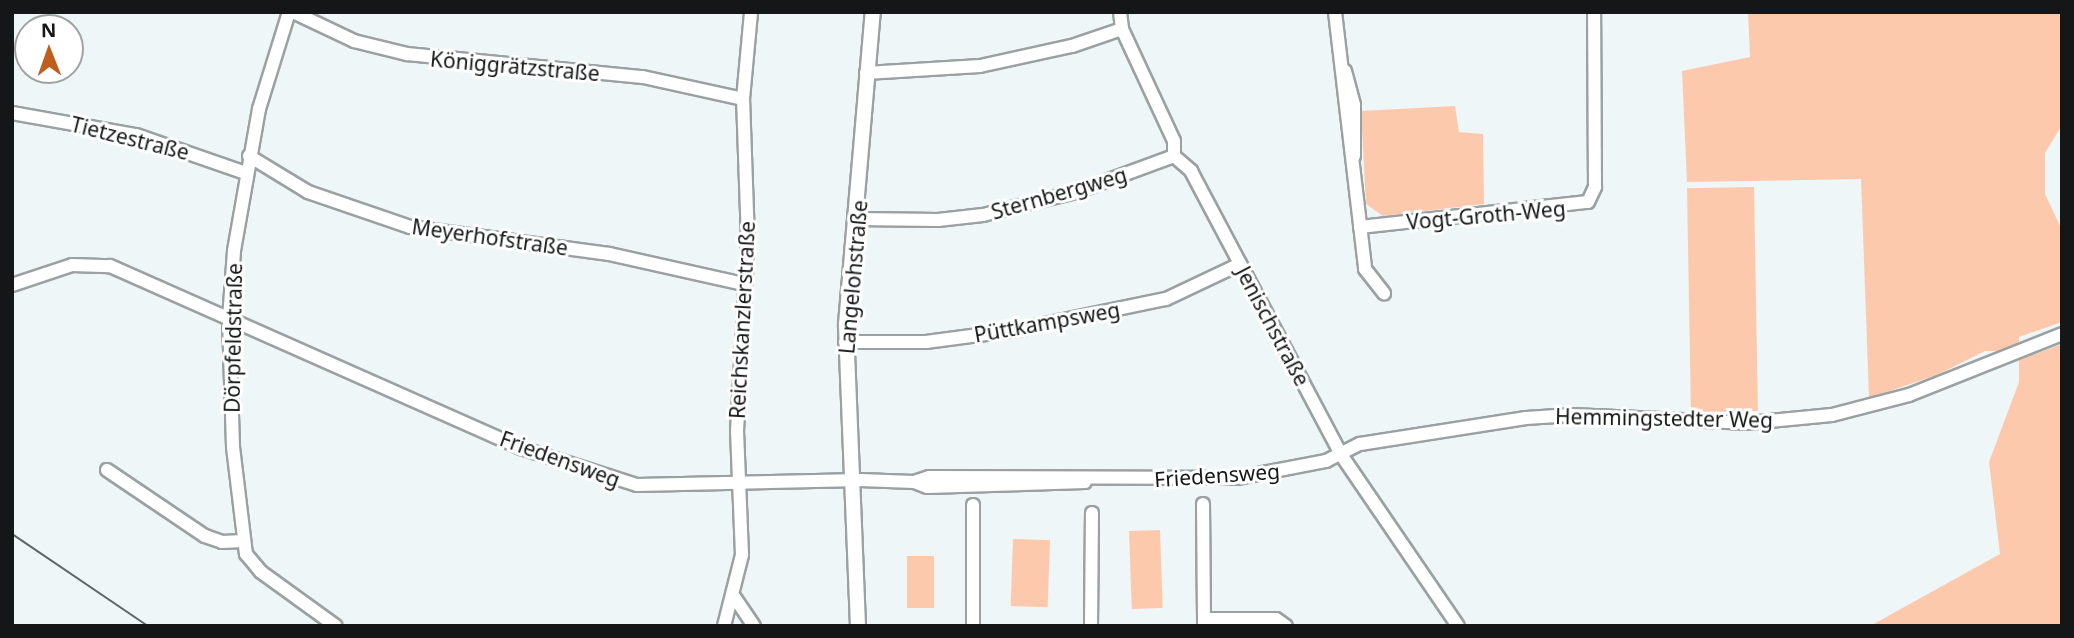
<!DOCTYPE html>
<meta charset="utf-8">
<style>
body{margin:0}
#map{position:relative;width:2074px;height:638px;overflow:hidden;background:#eff6f7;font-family:"Noto Sans",sans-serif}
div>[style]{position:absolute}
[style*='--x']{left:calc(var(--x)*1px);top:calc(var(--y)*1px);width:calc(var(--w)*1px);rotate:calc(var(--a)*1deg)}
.green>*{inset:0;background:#fdc9ad;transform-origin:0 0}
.stream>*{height:2.5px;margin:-1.25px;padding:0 1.25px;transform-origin:1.25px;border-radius:1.25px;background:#66aebc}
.roads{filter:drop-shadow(2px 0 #9ba1a2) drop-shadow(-2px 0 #9ba1a2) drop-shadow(0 2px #9ba1a2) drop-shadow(0 -2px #9ba1a2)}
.minor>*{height:12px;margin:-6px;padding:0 6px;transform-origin:6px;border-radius:6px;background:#fff}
.tertiary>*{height:14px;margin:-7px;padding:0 7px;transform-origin:7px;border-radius:7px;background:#fff}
.tram>*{height:2px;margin:-1px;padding:0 1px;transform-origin:1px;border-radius:1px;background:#606465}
span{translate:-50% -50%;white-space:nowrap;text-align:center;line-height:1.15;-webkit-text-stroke:6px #fff;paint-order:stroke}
.street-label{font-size:21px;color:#141617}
.frame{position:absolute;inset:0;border:14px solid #141617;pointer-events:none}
.north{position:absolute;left:14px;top:14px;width:70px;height:70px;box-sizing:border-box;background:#fff;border:2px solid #a1a2a2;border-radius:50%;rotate:359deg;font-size:19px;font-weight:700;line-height:28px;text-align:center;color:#141617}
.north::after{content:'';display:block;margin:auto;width:24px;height:32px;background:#bf5e1d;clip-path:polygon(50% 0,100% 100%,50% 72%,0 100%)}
</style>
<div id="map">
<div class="green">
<div style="clip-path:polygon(1748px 12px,2062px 13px,2062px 125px,2045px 153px,2045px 194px,2062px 230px,2062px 322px,2019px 337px,2019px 343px,1998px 351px,1985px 351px,1937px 375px,1869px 398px,1861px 179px,1687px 182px,1682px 71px,1750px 57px)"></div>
<div style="clip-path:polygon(1455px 106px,1459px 132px,1483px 134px,1484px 204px,1383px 216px,1366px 204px,1361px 111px)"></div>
<div style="left:1754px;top:187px;width:224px;height:67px;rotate:89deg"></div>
<div style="clip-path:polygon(2062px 344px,2062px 626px,1870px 626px,2000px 554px,1989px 462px,2019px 382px,2019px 360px)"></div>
<div style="left:1160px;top:530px;width:78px;height:31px;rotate:88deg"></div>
<div style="left:1013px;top:539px;width:37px;height:67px;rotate:2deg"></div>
<div style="left:907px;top:556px;width:27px;height:52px"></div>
</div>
<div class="stream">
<div style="--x:2061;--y:626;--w:15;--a:-86"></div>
</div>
<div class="roads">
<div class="minor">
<div style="--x:289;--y:12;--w:102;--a:107.2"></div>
<div style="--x:259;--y:109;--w:144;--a:100"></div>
<div style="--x:234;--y:251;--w:68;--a:94.2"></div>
<div style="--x:229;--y:319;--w:128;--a:88.2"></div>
<div style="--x:233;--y:447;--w:108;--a:83.1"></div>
<div style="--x:246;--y:554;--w:23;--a:50"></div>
<div style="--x:261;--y:572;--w:92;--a:35.8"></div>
<div style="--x:293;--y:12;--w:68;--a:25.4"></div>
<div style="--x:354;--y:41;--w:55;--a:13.8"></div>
<div style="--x:407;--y:54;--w:237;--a:5.6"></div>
<div style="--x:643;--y:77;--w:102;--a:12.4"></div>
<div style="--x:1120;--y:12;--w:17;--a:83"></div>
<div style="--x:1122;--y:29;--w:123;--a:65.1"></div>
<div style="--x:1174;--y:141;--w:15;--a:90"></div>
<div style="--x:1174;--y:156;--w:23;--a:41"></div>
<div style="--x:1191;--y:171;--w:319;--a:62.1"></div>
<div style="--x:1340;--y:453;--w:209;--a:55.7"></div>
<div style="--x:1335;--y:12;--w:259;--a:83.3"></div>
<div style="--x:1365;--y:269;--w:31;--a:52"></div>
<div style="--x:1345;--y:71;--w:35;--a:75"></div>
<div style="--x:1354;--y:105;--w:51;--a:90"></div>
<div style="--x:866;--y:73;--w:114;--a:-3.5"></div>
<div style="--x:980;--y:66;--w:94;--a:-12.3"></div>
<div style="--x:1072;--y:46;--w:53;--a:-18.8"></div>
<div style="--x:12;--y:113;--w:126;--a:10.1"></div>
<div style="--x:136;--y:135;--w:116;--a:19.1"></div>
<div style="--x:249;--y:156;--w:69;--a:31.4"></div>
<div style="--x:308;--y:192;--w:108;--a:18.9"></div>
<div style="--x:410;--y:227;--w:201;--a:7.7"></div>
<div style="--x:609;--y:254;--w:137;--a:12.6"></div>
<div style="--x:857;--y:219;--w:81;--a:0.7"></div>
<div style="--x:938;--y:220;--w:45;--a:-6.3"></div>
<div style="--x:983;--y:215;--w:96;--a:-13.9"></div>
<div style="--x:1076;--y:192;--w:104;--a:-20.2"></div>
<div style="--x:1360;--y:227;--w:229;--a:-6.3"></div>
<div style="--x:1588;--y:202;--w:17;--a:-65"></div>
<div style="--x:1595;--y:187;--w:175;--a:-90.3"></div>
<div style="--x:12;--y:285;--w:63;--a:-18.4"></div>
<div style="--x:72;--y:265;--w:38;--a:2"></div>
<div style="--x:110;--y:266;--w:449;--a:23.9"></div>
<div style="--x:521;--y:448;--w:122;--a:17.7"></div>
<div style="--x:637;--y:485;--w:223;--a:-1.3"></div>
<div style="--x:860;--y:480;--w:54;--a:2.1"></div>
<div style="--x:914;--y:482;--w:14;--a:21"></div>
<div style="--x:927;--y:487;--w:158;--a:-1.8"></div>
<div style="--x:845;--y:342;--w:81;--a:0"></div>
<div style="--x:926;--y:342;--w:91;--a:-7.6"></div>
<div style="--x:1016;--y:330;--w:153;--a:-11.7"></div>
<div style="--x:1166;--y:299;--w:82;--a:-25.3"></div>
<div style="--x:107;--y:470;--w:118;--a:34"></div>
<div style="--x:205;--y:536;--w:18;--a:19"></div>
<div style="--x:222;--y:542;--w:21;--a:-3"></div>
<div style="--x:914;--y:482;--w:16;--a:-18"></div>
<div style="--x:929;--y:477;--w:308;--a:0.2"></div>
<div style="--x:1237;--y:478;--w:91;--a:-10.8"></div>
<div style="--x:1326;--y:461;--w:38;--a:-27"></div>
<div style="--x:1360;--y:444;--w:168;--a:-8.9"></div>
<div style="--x:1526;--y:418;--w:46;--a:-3.7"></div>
<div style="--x:1572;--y:415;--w:177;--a:2.6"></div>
<div style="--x:1749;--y:423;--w:83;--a:-5.5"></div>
<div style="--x:1832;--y:415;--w:80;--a:-14.6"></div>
<div style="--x:1909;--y:395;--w:165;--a:-21.7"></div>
<div style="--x:1203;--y:504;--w:122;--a:89.5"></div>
<div style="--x:973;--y:505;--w:121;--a:90"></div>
<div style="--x:735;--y:598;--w:34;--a:56"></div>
<div style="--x:1204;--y:619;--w:72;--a:0"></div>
<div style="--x:1276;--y:619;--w:12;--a:35"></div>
<div style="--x:724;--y:626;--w:73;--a:-75.8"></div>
<div style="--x:742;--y:555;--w:124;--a:-92.3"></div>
<div style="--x:737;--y:431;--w:190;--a:-86.7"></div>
<div style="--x:748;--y:241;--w:142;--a:-92"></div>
<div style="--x:743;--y:99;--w:87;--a:-84.7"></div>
<div style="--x:1091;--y:626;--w:113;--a:-89.5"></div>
</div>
<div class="tertiary">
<div style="--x:858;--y:626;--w:302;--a:-92.3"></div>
<div style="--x:846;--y:324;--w:313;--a:-85.1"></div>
</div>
</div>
<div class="tram">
<div style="--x:12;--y:534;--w:164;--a:34.1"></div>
</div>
<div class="street-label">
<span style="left:515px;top:66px;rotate:5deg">Königgrätzstraße</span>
<span style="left:130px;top:138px;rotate:14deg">Tietzestraße</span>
<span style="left:1059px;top:193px;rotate:-16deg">Sternbergweg</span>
<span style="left:1486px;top:215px;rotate:-5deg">Vogt-Groth-Weg</span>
<span style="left:490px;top:237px;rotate:8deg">Meyerhofstraße</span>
<span style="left:853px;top:277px;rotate:-85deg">Langelohstraße</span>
<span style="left:742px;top:320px;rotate:-87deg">Reichskanzlerstraße</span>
<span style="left:1047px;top:322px;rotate:-10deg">Püttkampsweg</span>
<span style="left:1273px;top:326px;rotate:62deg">Jenischstraße</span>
<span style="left:233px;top:338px;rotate:-89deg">Dörpfeldstraße</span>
<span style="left:1664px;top:418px;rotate:1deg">Hemmingstedter Weg</span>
<span style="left:560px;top:459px;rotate:20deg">Friedensweg</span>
<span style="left:1217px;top:475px;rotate:-4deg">Friedensweg</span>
</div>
<div class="frame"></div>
<div class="north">N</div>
</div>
